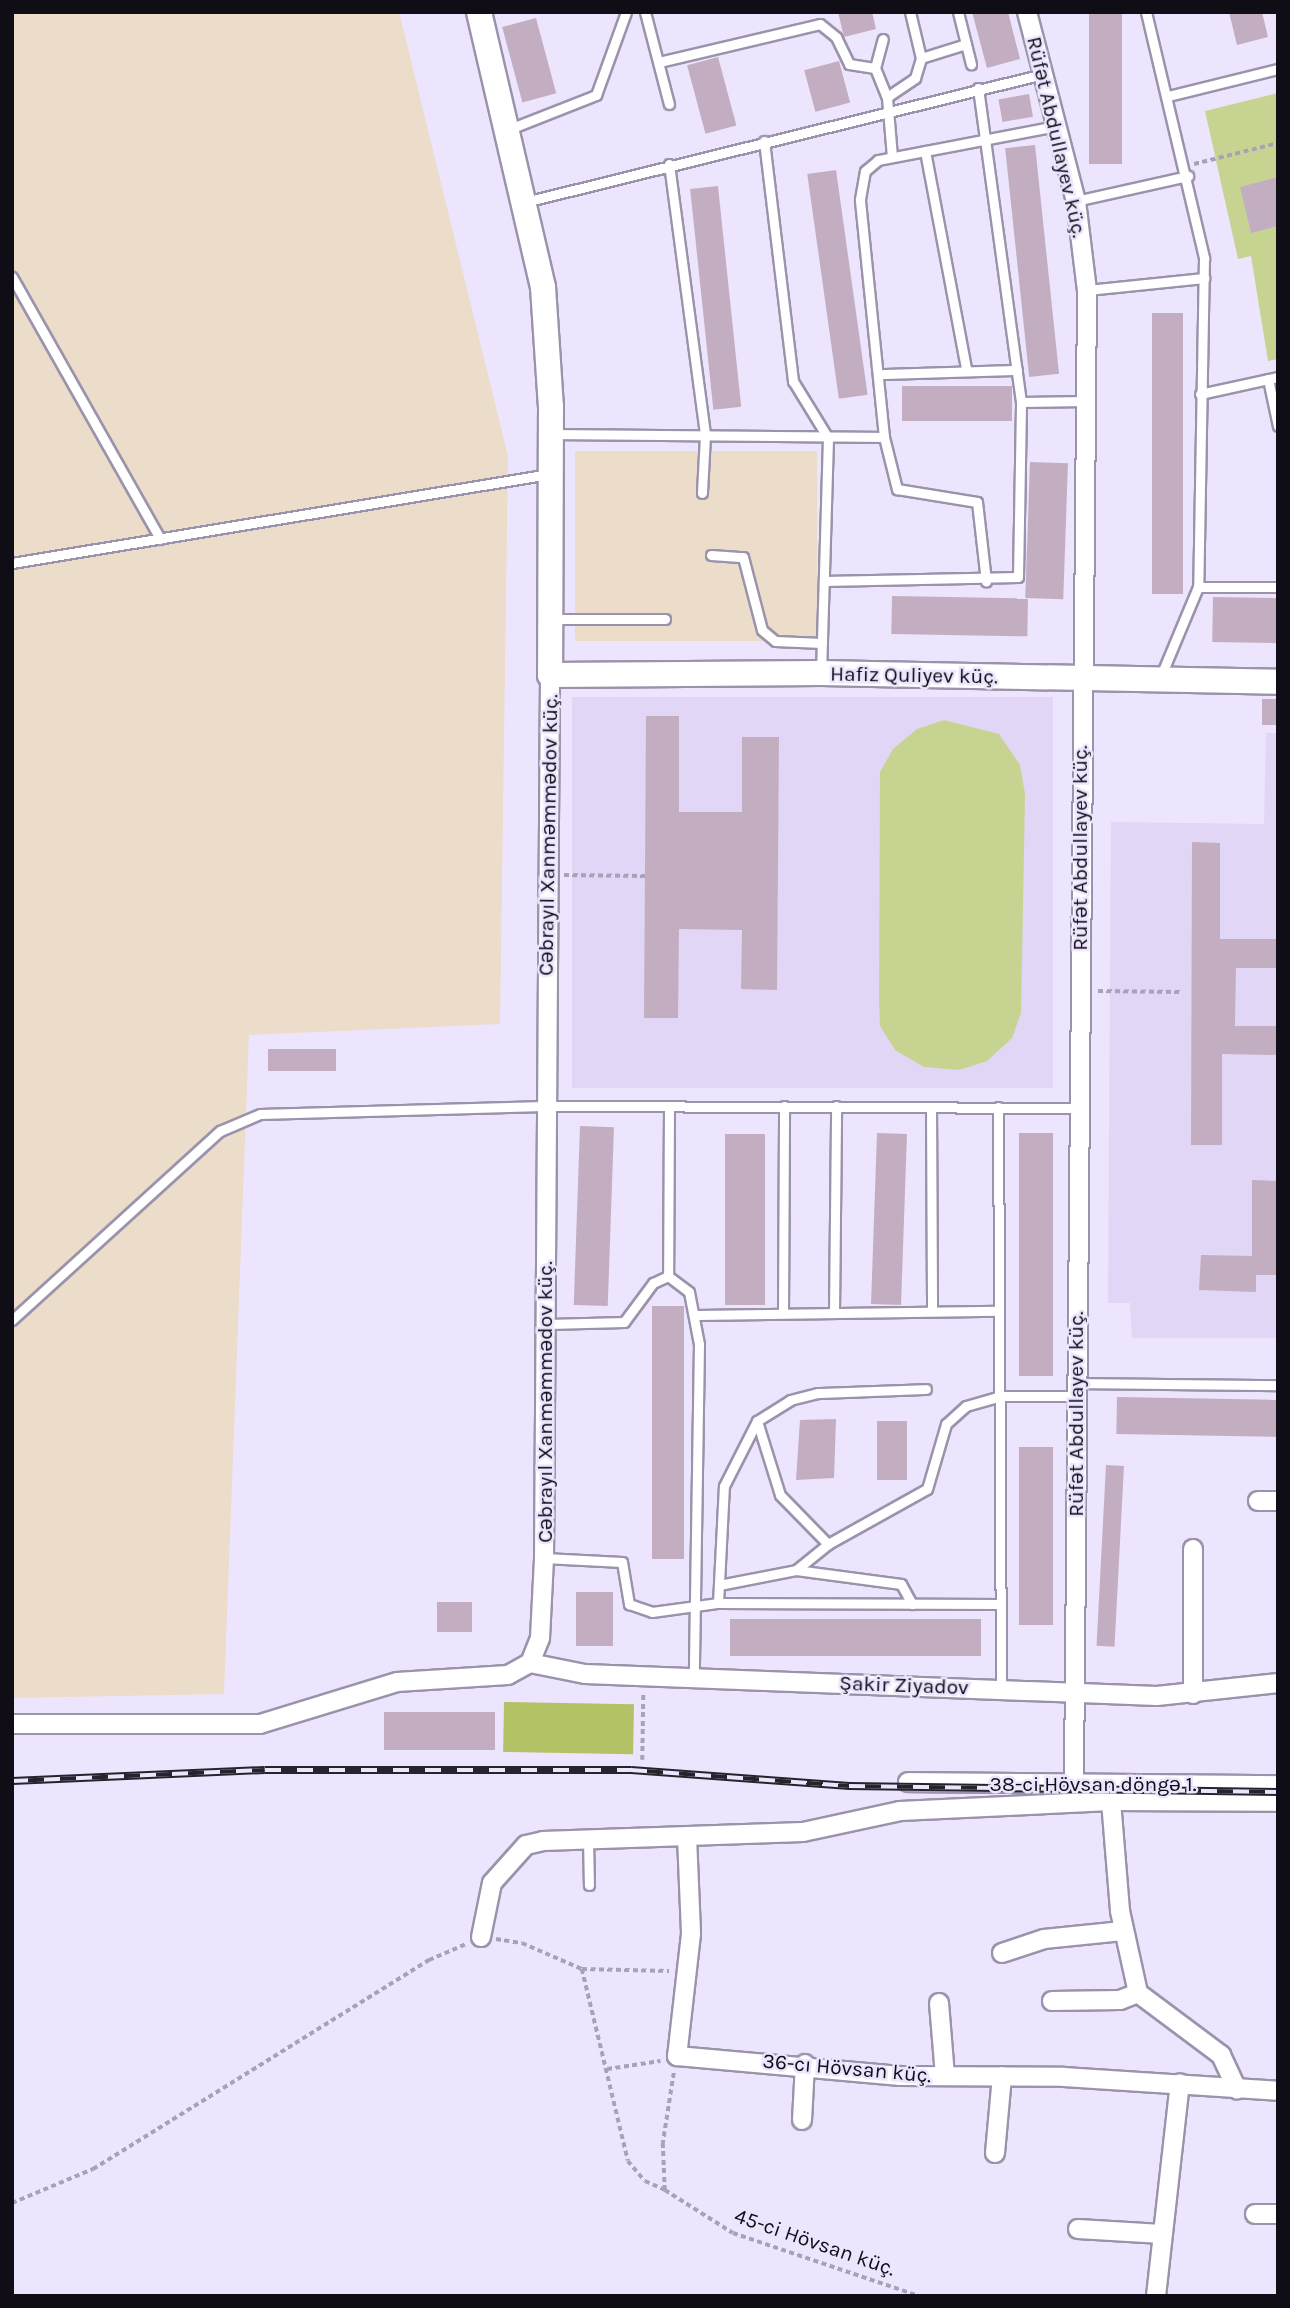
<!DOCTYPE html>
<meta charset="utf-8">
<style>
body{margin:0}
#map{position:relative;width:1290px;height:2308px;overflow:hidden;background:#ede4fe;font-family:Karla,sans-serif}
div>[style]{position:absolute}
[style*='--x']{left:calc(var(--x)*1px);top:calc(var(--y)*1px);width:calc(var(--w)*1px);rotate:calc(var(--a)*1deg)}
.industrial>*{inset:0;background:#ecddca;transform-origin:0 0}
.built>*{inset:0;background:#e1d6f5;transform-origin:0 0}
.green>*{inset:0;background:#c7d491}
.forest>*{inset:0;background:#b2c264;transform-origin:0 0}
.building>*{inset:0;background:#c3aec1;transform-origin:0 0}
.path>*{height:3.5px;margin-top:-1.75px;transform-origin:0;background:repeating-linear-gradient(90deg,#a9a2b7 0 5px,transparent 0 8.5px)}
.roads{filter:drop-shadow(2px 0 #9b93ab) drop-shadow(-2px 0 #9b93ab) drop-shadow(0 2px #9b93ab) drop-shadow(0 -2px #9b93ab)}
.lane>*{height:9px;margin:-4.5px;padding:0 4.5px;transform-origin:4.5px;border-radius:4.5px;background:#fff}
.street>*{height:18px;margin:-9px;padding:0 9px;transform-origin:9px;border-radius:9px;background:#fff}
.secondary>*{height:24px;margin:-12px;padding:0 12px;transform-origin:12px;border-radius:12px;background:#fff}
.rail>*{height:8px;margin-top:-4px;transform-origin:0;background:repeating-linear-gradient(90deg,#ede4fe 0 16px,#26232d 0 32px);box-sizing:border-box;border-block:2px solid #26232d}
span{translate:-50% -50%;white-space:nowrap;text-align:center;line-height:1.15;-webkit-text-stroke:5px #ede4fe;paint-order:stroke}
.street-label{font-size:21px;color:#100d16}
.frame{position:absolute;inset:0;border:14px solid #100d16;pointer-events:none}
</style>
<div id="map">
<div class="industrial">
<div style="clip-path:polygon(12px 12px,399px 12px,508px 456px,500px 1024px,249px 1035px,224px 1694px,12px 1698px)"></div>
<div style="left:575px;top:451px;width:242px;height:190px"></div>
</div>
<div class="built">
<div style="left:572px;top:697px;width:481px;height:391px"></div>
<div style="clip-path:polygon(1266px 733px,1278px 733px,1278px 1338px,1132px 1338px,1130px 1303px,1108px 1303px,1111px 822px,1264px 824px)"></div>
</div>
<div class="green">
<div style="clip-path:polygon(1278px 93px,1278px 359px,1268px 361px,1251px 256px,1238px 259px,1205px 111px)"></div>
<div style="clip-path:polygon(944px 720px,999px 734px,1020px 765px,1025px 794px,1021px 1013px,1012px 1038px,987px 1061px,959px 1070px,924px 1067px,895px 1050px,880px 1026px,879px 1001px,880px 772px,893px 749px,917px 729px)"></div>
</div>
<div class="forest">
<div style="left:504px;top:1702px;width:130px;height:50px;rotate:1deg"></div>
</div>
<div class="building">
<div style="clip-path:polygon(838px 12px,872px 12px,876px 29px,844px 37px)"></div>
<div style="clip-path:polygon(972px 12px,1008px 12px,1020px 59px,987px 68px)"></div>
<div style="left:1089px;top:12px;width:33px;height:152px"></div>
<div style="clip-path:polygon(1229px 12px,1262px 12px,1268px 37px,1237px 45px)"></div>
<div style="left:536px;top:18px;width:78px;height:35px;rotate:75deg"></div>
<div style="left:718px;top:57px;width:71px;height:32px;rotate:75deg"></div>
<div style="left:839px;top:61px;width:43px;height:36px;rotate:75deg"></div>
<div style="left:1029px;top:94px;width:23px;height:31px;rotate:80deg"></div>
<div style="left:1035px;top:145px;width:230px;height:30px;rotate:84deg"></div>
<div style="left:836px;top:170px;width:227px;height:29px;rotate:82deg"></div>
<div style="clip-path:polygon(1278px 177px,1278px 226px,1251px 233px,1240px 187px)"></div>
<div style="left:718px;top:186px;width:222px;height:28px;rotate:84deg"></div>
<div style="left:1152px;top:313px;width:31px;height:281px"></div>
<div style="left:1012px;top:386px;width:35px;height:110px;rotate:90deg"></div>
<div style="left:1030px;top:462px;width:38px;height:136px;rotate:2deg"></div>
<div style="left:892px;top:596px;width:136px;height:38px;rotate:1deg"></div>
<div style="left:1213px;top:597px;width:65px;height:45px;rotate:1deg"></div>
<div style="left:1262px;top:699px;width:16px;height:26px"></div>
<div style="clip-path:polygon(646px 716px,679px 716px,679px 812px,742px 812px,742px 737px,779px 737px,777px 990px,741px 989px,742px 930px,679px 929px,678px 1018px,644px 1018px)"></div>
<div style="clip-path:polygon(1192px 842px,1220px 843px,1220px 939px,1278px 939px,1278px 968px,1236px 968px,1235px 1026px,1278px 1026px,1278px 1055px,1222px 1054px,1222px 1145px,1191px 1145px)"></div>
<div style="left:336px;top:1049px;width:22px;height:68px;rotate:90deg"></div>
<div style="left:580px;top:1126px;width:34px;height:179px;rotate:2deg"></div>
<div style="left:877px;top:1133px;width:30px;height:171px;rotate:2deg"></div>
<div style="left:1019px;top:1133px;width:34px;height:243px"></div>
<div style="left:725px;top:1134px;width:40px;height:171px"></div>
<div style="clip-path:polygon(1252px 1180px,1278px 1181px,1278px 1275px,1256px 1275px,1256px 1292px,1199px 1290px,1201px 1255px,1252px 1256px)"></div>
<div style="left:652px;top:1306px;width:32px;height:253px"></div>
<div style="left:1117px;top:1397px;width:161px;height:37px;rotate:1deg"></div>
<div style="clip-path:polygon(836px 1419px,834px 1478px,796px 1480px,800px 1420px)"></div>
<div style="left:877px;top:1421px;width:30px;height:59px"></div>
<div style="left:1053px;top:1447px;width:178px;height:34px;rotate:90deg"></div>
<div style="left:1106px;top:1465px;width:18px;height:181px;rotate:3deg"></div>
<div style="left:576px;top:1592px;width:37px;height:54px"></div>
<div style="left:437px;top:1602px;width:35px;height:30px"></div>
<div style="left:730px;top:1619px;width:251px;height:37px"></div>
<div style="left:384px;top:1712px;width:111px;height:38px"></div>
</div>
<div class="path">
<div style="--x:1194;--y:164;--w:87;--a:-14"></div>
<div style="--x:564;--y:875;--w:81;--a:0.7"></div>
<div style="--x:1098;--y:991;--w:83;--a:0.7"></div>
<div style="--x:642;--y:1760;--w:67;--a:-89.1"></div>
<div style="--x:496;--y:1939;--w:26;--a:9"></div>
<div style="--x:522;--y:1943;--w:65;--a:23.4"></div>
<div style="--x:582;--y:1969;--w:197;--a:76.5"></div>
<div style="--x:628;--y:2161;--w:26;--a:50"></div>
<div style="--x:645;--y:2181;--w:22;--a:24"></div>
<div style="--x:582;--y:1969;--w:87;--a:1.3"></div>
<div style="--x:607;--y:2069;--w:54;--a:-8.6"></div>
<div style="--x:674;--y:2073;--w:71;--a:98.9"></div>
<div style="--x:663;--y:2143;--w:47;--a:87.6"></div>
<div style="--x:665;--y:2190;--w:80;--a:32.3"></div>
<div style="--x:733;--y:2233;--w:196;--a:18.7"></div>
<div style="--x:12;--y:2203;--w:88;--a:-22.8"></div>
<div style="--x:93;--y:2169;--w:396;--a:-31.9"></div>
<div style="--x:429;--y:1960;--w:40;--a:-23.4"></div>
</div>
<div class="roads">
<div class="lane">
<div style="--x:645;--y:12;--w:95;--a:75.4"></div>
<div style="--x:910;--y:12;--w:47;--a:76.6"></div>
<div style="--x:958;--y:12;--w:54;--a:76"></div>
<div style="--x:1146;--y:12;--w:253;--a:76.7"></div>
<div style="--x:1204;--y:258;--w:329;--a:91"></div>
<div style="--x:1198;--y:587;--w:99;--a:112.7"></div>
<div style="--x:659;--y:62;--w:165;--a:-13.3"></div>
<div style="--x:820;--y:24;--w:21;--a:39"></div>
<div style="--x:836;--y:37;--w:30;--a:64"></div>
<div style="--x:849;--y:64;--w:26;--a:9"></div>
<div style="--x:875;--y:68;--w:31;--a:68"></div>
<div style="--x:875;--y:68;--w:30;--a:-75"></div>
<div style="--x:1168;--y:96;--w:113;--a:-13.8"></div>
<div style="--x:507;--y:130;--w:96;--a:-21.5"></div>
<div style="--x:596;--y:95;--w:88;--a:-70.1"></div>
<div style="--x:764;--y:141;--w:242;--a:83.1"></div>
<div style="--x:793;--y:381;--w:67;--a:58.4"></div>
<div style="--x:828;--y:438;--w:234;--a:91.7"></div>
<div style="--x:925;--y:151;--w:222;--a:79.3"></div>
<div style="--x:892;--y:157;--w:60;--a:-94.8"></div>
<div style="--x:887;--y:97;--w:34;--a:-34"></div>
<div style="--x:915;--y:78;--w:21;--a:-73"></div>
<div style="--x:921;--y:58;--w:47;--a:-17.3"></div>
<div style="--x:669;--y:164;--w:273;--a:82.4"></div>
<div style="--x:705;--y:435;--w:58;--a:93"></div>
<div style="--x:1076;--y:201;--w:115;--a:-12.6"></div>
<div style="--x:525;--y:202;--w:534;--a:-13.88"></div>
<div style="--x:12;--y:277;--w:301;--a:60.5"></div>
<div style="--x:1087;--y:290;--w:118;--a:-5.9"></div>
<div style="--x:881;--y:374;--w:136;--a:-1.7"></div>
<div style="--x:1268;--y:379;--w:48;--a:78"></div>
<div style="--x:1200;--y:394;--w:80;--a:-12.3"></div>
<div style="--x:1021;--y:402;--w:65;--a:-0.9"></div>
<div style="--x:553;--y:434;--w:331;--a:0.5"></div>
<div style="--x:884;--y:437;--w:239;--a:-95.8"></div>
<div style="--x:860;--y:199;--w:28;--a:-80"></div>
<div style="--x:865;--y:171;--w:17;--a:-40"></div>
<div style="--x:878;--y:160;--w:181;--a:-10.8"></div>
<div style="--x:884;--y:437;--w:54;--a:76"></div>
<div style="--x:897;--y:489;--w:81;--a:9.2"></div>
<div style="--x:977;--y:502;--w:80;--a:83.5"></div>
<div style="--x:711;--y:555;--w:32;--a:4"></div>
<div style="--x:743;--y:557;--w:75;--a:75.4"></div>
<div style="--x:762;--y:630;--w:17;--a:40"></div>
<div style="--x:775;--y:641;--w:47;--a:2.4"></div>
<div style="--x:12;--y:563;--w:544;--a:-9.41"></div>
<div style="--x:824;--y:581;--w:194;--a:-1.2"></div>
<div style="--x:1018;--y:577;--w:175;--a:-89"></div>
<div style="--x:1021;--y:402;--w:317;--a:-97.8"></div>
<div style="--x:1198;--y:587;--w:80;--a:0"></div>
<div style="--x:551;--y:619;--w:114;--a:0"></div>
<div style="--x:669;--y:1107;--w:169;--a:90.3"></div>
<div style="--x:668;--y:1276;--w:26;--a:37"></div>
<div style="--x:689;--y:1292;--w:53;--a:79.1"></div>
<div style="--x:699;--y:1344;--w:334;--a:90.9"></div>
<div style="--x:931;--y:1107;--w:204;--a:89.7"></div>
<div style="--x:998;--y:1107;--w:581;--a:89.7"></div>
<div style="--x:834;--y:1312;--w:206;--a:-89.4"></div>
<div style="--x:783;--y:1313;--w:207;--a:-89.7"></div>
<div style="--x:697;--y:1315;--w:302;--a:-0.8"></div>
<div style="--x:12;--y:1320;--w:281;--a:-42.3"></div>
<div style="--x:220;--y:1131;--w:43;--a:-23"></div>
<div style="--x:260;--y:1114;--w:284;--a:-1.6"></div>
<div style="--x:544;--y:1106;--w:534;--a:0.21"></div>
<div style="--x:548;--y:1324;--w:76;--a:-1.5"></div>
<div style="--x:624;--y:1322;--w:49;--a:-53.4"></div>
<div style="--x:653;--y:1283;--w:17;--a:-25"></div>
<div style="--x:1077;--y:1383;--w:201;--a:0.6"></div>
<div style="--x:757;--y:1421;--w:77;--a:72.7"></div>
<div style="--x:780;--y:1495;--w:69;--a:45.6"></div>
<div style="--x:544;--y:1558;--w:78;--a:2.9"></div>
<div style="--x:622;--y:1562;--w:43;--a:80.5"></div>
<div style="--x:629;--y:1604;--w:24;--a:19"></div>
<div style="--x:652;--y:1612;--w:67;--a:-7.8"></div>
<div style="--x:718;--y:1603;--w:282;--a:0.2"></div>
<div style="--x:796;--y:1570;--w:106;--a:7.6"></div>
<div style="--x:901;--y:1584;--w:23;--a:61"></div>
<div style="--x:719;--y:1585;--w:78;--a:-11"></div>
<div style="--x:796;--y:1570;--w:41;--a:-39.1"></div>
<div style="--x:828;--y:1544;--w:113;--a:-29.1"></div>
<div style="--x:927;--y:1489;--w:68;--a:-73.7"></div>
<div style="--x:946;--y:1424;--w:27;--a:-42"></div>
<div style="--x:966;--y:1406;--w:35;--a:-16"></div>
<div style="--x:1000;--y:1396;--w:75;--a:0"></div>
<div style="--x:718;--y:1603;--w:117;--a:-87.1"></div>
<div style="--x:724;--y:1486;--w:73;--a:-63.1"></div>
<div style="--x:757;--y:1421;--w:39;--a:-32"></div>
<div style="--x:790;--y:1400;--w:29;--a:-14"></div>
<div style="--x:818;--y:1393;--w:108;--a:-2.1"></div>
<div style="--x:588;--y:1839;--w:46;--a:88.8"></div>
</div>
<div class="street">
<div style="--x:1027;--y:12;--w:195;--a:75.5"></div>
<div style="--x:1076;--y:201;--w:90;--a:83"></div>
<div style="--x:1087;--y:290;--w:1494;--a:90.5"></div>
<div style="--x:1258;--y:1501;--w:20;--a:0"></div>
<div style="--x:1193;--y:1549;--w:145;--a:90"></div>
<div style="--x:530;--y:1663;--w:56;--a:11.3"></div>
<div style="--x:585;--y:1674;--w:572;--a:2.2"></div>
<div style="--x:1157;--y:1696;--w:122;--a:-6.1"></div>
<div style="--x:12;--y:1724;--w:248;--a:0"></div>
<div style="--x:260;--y:1724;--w:143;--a:-17"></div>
<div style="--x:397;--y:1682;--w:111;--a:-3.6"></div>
<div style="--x:508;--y:1675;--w:25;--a:-29"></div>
<div style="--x:530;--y:1663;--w:27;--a:-68"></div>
<div style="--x:540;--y:1638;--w:80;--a:-87.1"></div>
<div style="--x:544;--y:1558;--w:883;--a:-89.61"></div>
<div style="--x:908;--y:1782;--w:370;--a:0.5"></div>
<div style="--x:1111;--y:1801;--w:110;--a:85.3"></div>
<div style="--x:1120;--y:1911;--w:84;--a:77.6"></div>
<div style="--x:1138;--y:1993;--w:104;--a:36.8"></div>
<div style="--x:1221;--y:2055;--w:38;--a:65"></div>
<div style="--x:687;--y:1837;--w:97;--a:87.6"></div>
<div style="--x:691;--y:1934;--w:123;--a:96.5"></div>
<div style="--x:677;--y:2056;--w:224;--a:5.1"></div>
<div style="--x:900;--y:2076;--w:164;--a:0.3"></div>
<div style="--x:1064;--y:2077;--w:214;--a:3.7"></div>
<div style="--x:481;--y:1937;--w:55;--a:-78.5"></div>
<div style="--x:492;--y:1883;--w:51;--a:-48.2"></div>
<div style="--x:526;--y:1845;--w:17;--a:-13"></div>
<div style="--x:543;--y:1841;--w:260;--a:-2"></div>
<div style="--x:803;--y:1832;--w:99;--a:-12.2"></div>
<div style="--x:900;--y:1811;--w:211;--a:-2.7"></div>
<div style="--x:1111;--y:1801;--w:167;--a:0.3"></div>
<div style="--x:1002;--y:1953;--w:44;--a:-18.4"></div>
<div style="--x:1044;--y:1939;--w:79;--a:-5.8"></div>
<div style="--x:1052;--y:2001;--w:68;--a:-0.8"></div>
<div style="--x:1120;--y:2000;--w:19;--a:-21"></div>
<div style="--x:939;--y:2003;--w:73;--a:85.3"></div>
<div style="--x:802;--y:2120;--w:56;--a:-86.9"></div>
<div style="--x:995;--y:2153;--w:77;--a:-84.8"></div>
<div style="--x:1255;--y:2214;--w:23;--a:0"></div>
<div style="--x:1078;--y:2229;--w:84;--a:3.4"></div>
<div style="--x:1156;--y:2296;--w:214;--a:-83.6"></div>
</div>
<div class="secondary">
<div style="--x:479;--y:12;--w:282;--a:76.9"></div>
<div style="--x:543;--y:287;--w:119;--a:86.2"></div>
<div style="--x:551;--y:406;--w:269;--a:90.2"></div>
<div style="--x:550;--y:675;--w:271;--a:-0.4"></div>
<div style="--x:821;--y:673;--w:457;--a:1.1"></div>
</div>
</div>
<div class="rail">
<div style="--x:12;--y:1781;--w:253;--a:-2.5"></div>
<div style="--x:265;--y:1770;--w:366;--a:0"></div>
<div style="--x:631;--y:1770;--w:219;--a:4.2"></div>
<div style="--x:849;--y:1786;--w:429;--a:0.8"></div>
</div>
<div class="street-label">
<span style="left:1057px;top:137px;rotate:77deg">Rüfət Abdullayev küç.</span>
<span style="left:914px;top:675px;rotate:1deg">Hafiz Quliyev küç.</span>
<span style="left:548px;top:835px;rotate:-89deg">Cəbrayıl Xanməmmədov küç.</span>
<span style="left:1080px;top:848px;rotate:-90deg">Rüfət Abdullayev küç.</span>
<span style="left:545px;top:1402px;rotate:-90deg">Cəbrayıl Xanməmmədov küç.</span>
<span style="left:1076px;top:1414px;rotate:-90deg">Rüfət Abdullayev küç.</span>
<span style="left:904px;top:1685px;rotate:2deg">Şakir Ziyadov</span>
<span style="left:1093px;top:1784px">38-ci Hövsan döngə 1.</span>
<span style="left:847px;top:2068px;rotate:5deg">36-cı Hövsan küç.</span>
<span style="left:815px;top:2242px;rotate:19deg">45-ci Hövsan küç.</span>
</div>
<div class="frame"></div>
</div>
